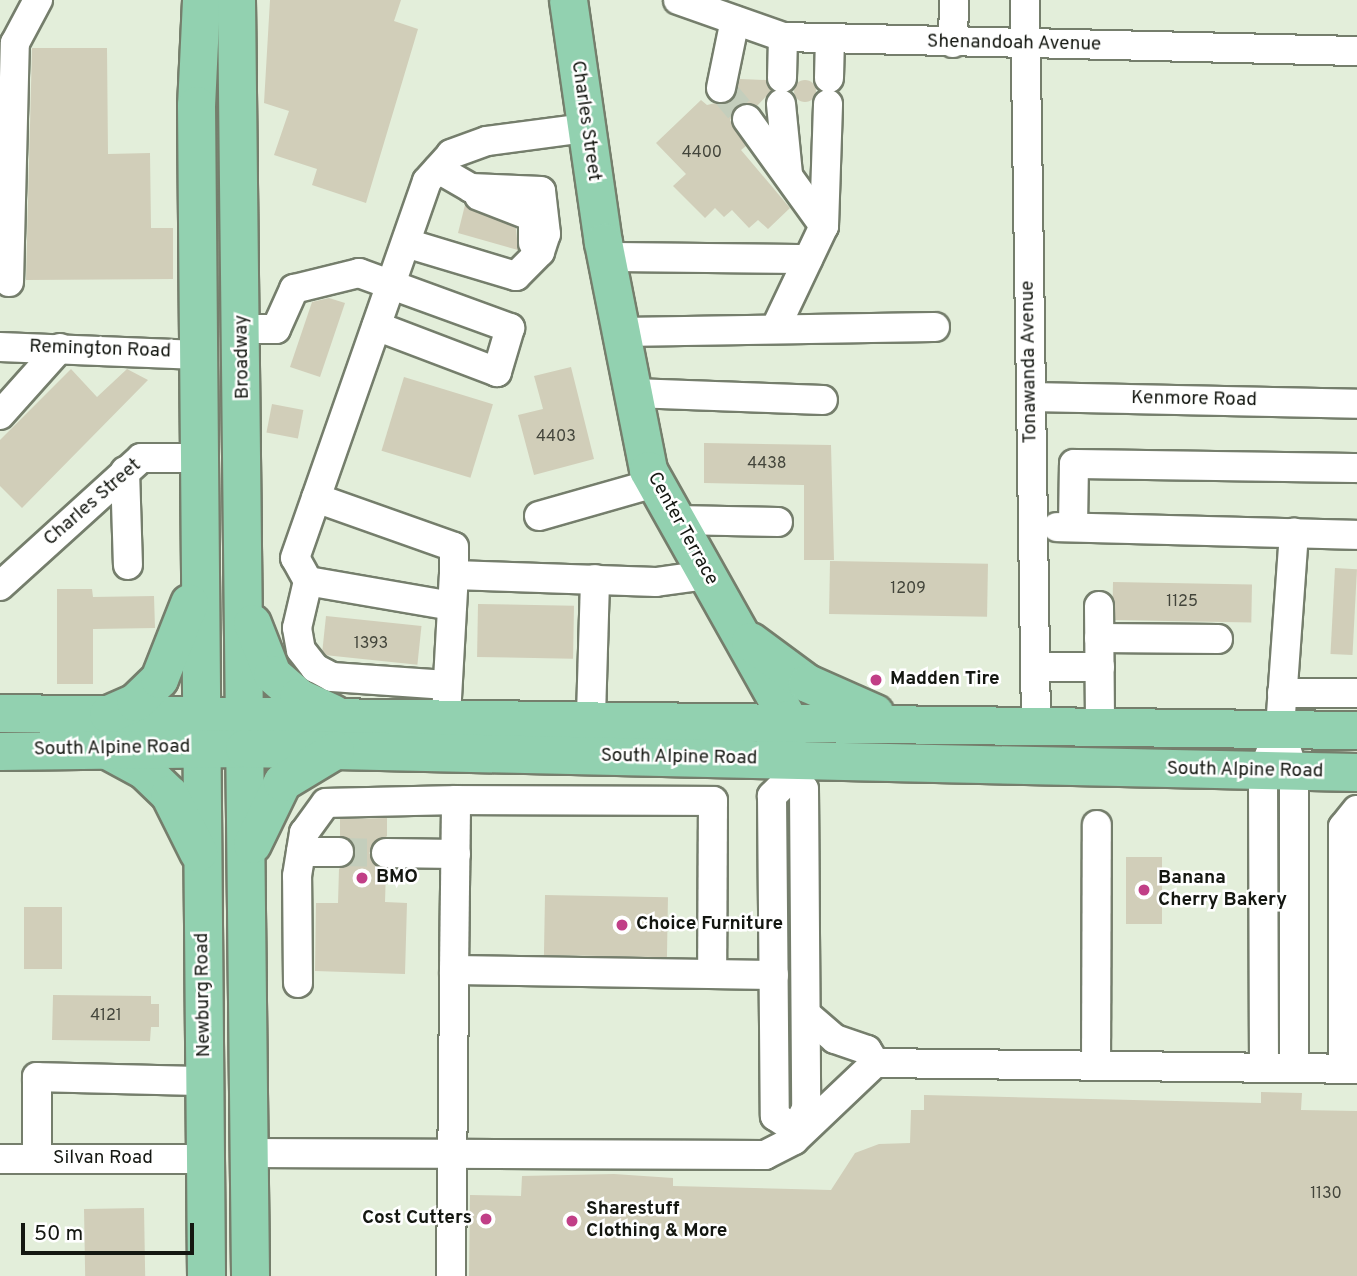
<!DOCTYPE html>
<style>
body{margin:0}
#map{position:relative;width:1357px;height:1276px;overflow:hidden;background:#e3eeda;font-family:Overpass,sans-serif}
div>[style]{position:absolute}
[style*='--x']{left:calc(var(--x)*1px);top:calc(var(--y)*1px);width:calc(var(--w)*1px);rotate:calc(var(--a)*1deg)}
.building>*{inset:0;background:#d1ceb9;transform-origin:0 0}
.round{border-radius:50%}
.minor-tunnel>*{height:28px;margin-top:-14px;transform-origin:0;background:repeating-linear-gradient(90deg,#c4cebc 0 28px,transparent 0 42px)}
.roads{filter:drop-shadow(2px 0 #757e6c) drop-shadow(-2px 0 #757e6c) drop-shadow(0 2px #757e6c) drop-shadow(0 -2px #757e6c)}
.minor>*{height:28px;margin:-14px;padding:0 14px;transform-origin:14px;border-radius:14px;background:#fff}
.major>*{height:37px;margin:-18.5px;padding:0 18.5px;transform-origin:18.5px;border-radius:18.5px;background:#92d1b0}
.dots>*{width:19px;height:19px;translate:-50% -50%;box-sizing:border-box;border:4px solid #fff;border-radius:50%}
span{translate:-50% -50%;white-space:nowrap;text-align:center;line-height:1.15;-webkit-text-stroke:5px #fff;paint-order:stroke}
.number-label{font-size:16px;color:#43453b}
.number-label span{-webkit-text-stroke-width:0}
.street-label{font-size:19px;color:#141711}
.poi-label{font-size:19px;color:#141711;font-weight:700}
.left{translate:0 -50%;text-align:left}
.right{translate:-100% -50%;text-align:right}
.scale{position:absolute;left:21px;top:1223px;width:173px;height:32px;box-sizing:border-box;border:4px solid #141711;border-top:0;padding-left:9px;font-size:21px;line-height:24px;white-space:nowrap;color:#141711;-webkit-text-stroke:5px #fff;paint-order:stroke}
</style>
<div id="map">
<div class="building">
<div style="clip-path:polygon(270px 0,401px 0,394px 21px,418px 29px,366px 203px,312px 185px,317px 169px,274px 155px,289px 111px,264px 103px)"></div>
<div style="clip-path:polygon(32px 48px,107px 48px,108px 154px,150px 153px,151px 228px,173px 228px,173px 279px,26px 280px)"></div>
<div style="clip-path:polygon(740px 79px,766px 80px,772px 90px,757px 106px,738px 105px,730px 120px,746px 146px,741px 150px,790px 208px,768px 229px,758px 220px,749px 228px,732px 210px,724px 217px,715px 208px,705px 218px,673px 186px,686px 174px,656px 143px,701px 100px,707px 105px,733px 99px)"></div>
<div class="round" style="left:794px;top:80px;width:22px;height:22px"></div>
<div style="clip-path:polygon(465px 205px,516px 228px,518px 250px,458px 233px)"></div>
<div style="clip-path:polygon(329px 298px,345px 303px,320px 377px,290px 367px,312px 302px)"></div>
<div style="clip-path:polygon(571px 367px,594px 459px,534px 475px,518px 415px,543px 409px,534px 376px)"></div>
<div style="clip-path:polygon(71px 369px,97px 397px,127px 369px,148px 380px,22px 508px,0 486px,0 440px)"></div>
<div style="left:404px;top:377px;width:93px;height:77px;rotate:17deg"></div>
<div style="left:272px;top:404px;width:32px;height:29px;rotate:11deg"></div>
<div style="clip-path:polygon(704px 443px,831px 445px,834px 560px,804px 560px,804px 485px,704px 483px)"></div>
<div style="left:830px;top:561px;width:158px;height:53px;rotate:1deg"></div>
<div style="left:1335px;top:568px;width:22px;height:86px;rotate:3deg"></div>
<div style="left:1113px;top:582px;width:139px;height:38px;rotate:1deg"></div>
<div style="clip-path:polygon(57px 589px,92px 589px,93px 597px,154px 596px,155px 628px,93px 629px,93px 684px,57px 684px)"></div>
<div style="left:478px;top:604px;width:96px;height:53px;rotate:1deg"></div>
<div style="left:326px;top:616px;width:96px;height:39px;rotate:6deg"></div>
<div style="clip-path:polygon(387px 818px,387px 836px,369px 853px,386px 870px,385px 902px,407px 903px,405px 974px,315px 971px,316px 903px,338px 903px,339px 869px,356px 853px,340px 836px,340px 819px)"></div>
<div style="left:1126px;top:857px;width:36px;height:67px"></div>
<div style="left:545px;top:895px;width:123px;height:60px;rotate:1deg"></div>
<div style="left:24px;top:907px;width:38px;height:62px"></div>
<div style="clip-path:polygon(53px 995px,151px 996px,151px 1004px,159px 1004px,159px 1027px,151px 1027px,150px 1041px,52px 1040px)"></div>
<div style="clip-path:polygon(1261px 1092px,1302px 1093px,1301px 1110px,1357px 1111px,1357px 1276px,469px 1276px,470px 1195px,521px 1196px,522px 1176px,614px 1174px,673px 1178px,673px 1186px,831px 1190px,855px 1153px,879px 1144px,910px 1143px,911px 1110px,924px 1110px,924px 1095px,1261px 1103px)"></div>
<div style="left:144px;top:1208px;width:68px;height:60px;rotate:89deg"></div>
</div>
<div class="minor-tunnel">
<div style="--x:721;--y:88;--w:40;--a:50"></div>
<div style="--x:339;--y:852;--w:47;--a:1.2"></div>
</div>
<div class="roads">
<div class="minor">
<div style="--x:678;--y:0;--w:111;--a:19.4"></div>
<div style="--x:783;--y:37;--w:574;--a:1.4"></div>
<div style="--x:1025;--y:0;--w:725;--a:89.13"></div>
<div style="--x:953;--y:43;--w:43;--a:-88.7"></div>
<div style="--x:782;--y:78;--w:41;--a:-88.6"></div>
<div style="--x:829;--y:78;--w:40;--a:-88.6"></div>
<div style="--x:721;--y:88;--w:69;--a:-78.4"></div>
<div style="--x:781;--y:104;--w:70;--a:84.3"></div>
<div style="--x:747;--y:119;--w:132;--a:54.3"></div>
<div style="--x:479;--y:196;--w:58;--a:21.3"></div>
<div style="--x:533;--y:217;--w:26;--a:90"></div>
<div style="--x:406;--y:243;--w:115;--a:16.7"></div>
<div style="--x:516;--y:276;--w:34;--a:-45"></div>
<div style="--x:540;--y:252;--w:19;--a:-72"></div>
<div style="--x:546;--y:234;--w:43;--a:-96.6"></div>
<div style="--x:541;--y:191;--w:70;--a:-177.5"></div>
<div style="--x:471;--y:188;--w:38;--a:-150"></div>
<div style="--x:606;--y:257;--w:202;--a:0.6"></div>
<div style="--x:9;--y:282;--w:239;--a:-88.6"></div>
<div style="--x:15;--y:43;--w:49;--a:-61.9"></div>
<div style="--x:242;--y:329;--w:34;--a:0"></div>
<div style="--x:276;--y:329;--w:44;--a:-65.8"></div>
<div style="--x:294;--y:289;--w:67;--a:-13.8"></div>
<div style="--x:359;--y:273;--w:161;--a:20"></div>
<div style="--x:510;--y:328;--w:46;--a:106.5"></div>
<div style="--x:497;--y:372;--w:129;--a:-159.2"></div>
<div style="--x:775;--y:329;--w:114;--a:-64.6"></div>
<div style="--x:824;--y:226;--w:122;--a:-88.1"></div>
<div style="--x:621;--y:332;--w:314;--a:-0.9"></div>
<div style="--x:0;--y:347;--w:199;--a:2.3"></div>
<div style="--x:633;--y:393;--w:190;--a:2.1"></div>
<div style="--x:1031;--y:397;--w:326;--a:1.2"></div>
<div style="--x:0;--y:415;--w:90;--a:-48.2"></div>
<div style="--x:125;--y:471;--w:94;--a:88.2"></div>
<div style="--x:316;--y:498;--w:146;--a:19.5"></div>
<div style="--x:454;--y:547;--w:28;--a:90"></div>
<div style="--x:539;--y:516;--w:121;--a:-15.9"></div>
<div style="--x:676;--y:520;--w:102;--a:1.1"></div>
<div style="--x:1057;--y:527;--w:300;--a:1.5"></div>
<div style="--x:1073;--y:527;--w:63;--a:-89.1"></div>
<div style="--x:1074;--y:464;--w:283;--a:0.8"></div>
<div style="--x:308;--y:581;--w:48;--a:103.2"></div>
<div style="--x:297;--y:628;--w:22;--a:80"></div>
<div style="--x:301;--y:650;--w:23;--a:52"></div>
<div style="--x:315;--y:668;--w:19;--a:28"></div>
<div style="--x:332;--y:677;--w:115;--a:4"></div>
<div style="--x:0;--y:586;--w:190;--a:-42.2"></div>
<div style="--x:141;--y:458;--w:58;--a:0"></div>
<div style="--x:452;--y:606;--w:146;--a:-170.2"></div>
<div style="--x:308;--y:581;--w:26;--a:-119"></div>
<div style="--x:295;--y:558;--w:399;--a:-70.7"></div>
<div style="--x:427;--y:181;--w:36;--a:-48"></div>
<div style="--x:451;--y:154;--w:38;--a:-20"></div>
<div style="--x:487;--y:141;--w:100;--a:-7.5"></div>
<div style="--x:1099;--y:606;--w:120;--a:89.5"></div>
<div style="--x:1099;--y:638;--w:119;--a:0.5"></div>
<div style="--x:1036;--y:667;--w:64;--a:0"></div>
<div style="--x:1282;--y:693;--w:75;--a:0"></div>
<div style="--x:446;--y:716;--w:141;--a:-86.8"></div>
<div style="--x:454;--y:575;--w:202;--a:2"></div>
<div style="--x:656;--y:582;--w:50;--a:-8"></div>
<div style="--x:591;--y:716;--w:137;--a:-88.3"></div>
<div style="--x:1287;--y:751;--w:22;--a:72"></div>
<div style="--x:1294;--y:772;--w:296;--a:90"></div>
<div style="--x:786;--y:760;--w:20;--a:84"></div>
<div style="--x:788;--y:780;--w:23;--a:135"></div>
<div style="--x:772;--y:796;--w:320;--a:89.5"></div>
<div style="--x:775;--y:1116;--w:20;--a:33"></div>
<div style="--x:788;--y:780;--w:18;--a:29"></div>
<div style="--x:804;--y:789;--w:320;--a:89.6"></div>
<div style="--x:806;--y:1109;--w:28;--a:117"></div>
<div style="--x:301;--y:852;--w:38;--a:0"></div>
<div style="--x:386;--y:853;--w:70;--a:0.8"></div>
<div style="--x:454;--y:970;--w:170;--a:-89.3"></div>
<div style="--x:456;--y:800;--w:257;--a:0.2"></div>
<div style="--x:713;--y:801;--w:173;--a:90.3"></div>
<div style="--x:298;--y:983;--w:107;--a:-90.5"></div>
<div style="--x:297;--y:876;--w:44;--a:-80.8"></div>
<div style="--x:304;--y:833;--w:37;--a:-54"></div>
<div style="--x:326;--y:803;--w:130;--a:-1.3"></div>
<div style="--x:806;--y:1014;--w:38;--a:41"></div>
<div style="--x:835;--y:1039;--w:34;--a:19"></div>
<div style="--x:867;--y:1050;--w:15;--a:58"></div>
<div style="--x:1096;--y:1066;--w:241;--a:-89.8"></div>
<div style="--x:1264;--y:1068;--w:297;--a:-90.2"></div>
<div style="--x:1263;--y:771;--w:46;--a:-68.4"></div>
<div style="--x:1280;--y:728;--w:196;--a:-85.9"></div>
<div style="--x:1343;--y:1069;--w:242;--a:-90"></div>
<div style="--x:1343;--y:827;--w:22;--a:-51"></div>
<div style="--x:249;--y:1153;--w:516;--a:0.22"></div>
<div style="--x:765;--y:1155;--w:33;--a:-27"></div>
<div style="--x:794;--y:1140;--w:112;--a:-43.5"></div>
<div style="--x:875;--y:1063;--w:482;--a:0.7"></div>
<div style="--x:0;--y:1159;--w:205;--a:0"></div>
<div style="--x:37;--y:1159;--w:82;--a:-90"></div>
<div style="--x:37;--y:1077;--w:168;--a:1.4"></div>
<div style="--x:451;--y:1276;--w:306;--a:-89.4"></div>
<div style="--x:454;--y:970;--w:320;--a:0.9"></div>
</div>
<div class="major">
<div style="--x:201;--y:0;--w:105;--a:92.7"></div>
<div style="--x:196;--y:105;--w:1171;--a:89.51"></div>
<div style="--x:236;--y:0;--w:1276;--a:89.37"></div>
<div style="--x:568;--y:0;--w:245;--a:81.8"></div>
<div style="--x:603;--y:242;--w:232;--a:78.8"></div>
<div style="--x:648;--y:470;--w:286;--a:60.7"></div>
<div style="--x:788;--y:719;--w:20;--a:93"></div>
<div style="--x:252;--y:623;--w:55;--a:68.6"></div>
<div style="--x:272;--y:674;--w:35;--a:41"></div>
<div style="--x:298;--y:697;--w:38;--a:25"></div>
<div style="--x:750;--y:641;--w:71;--a:36.4"></div>
<div style="--x:807;--y:683;--w:74;--a:23.8"></div>
<div style="--x:0;--y:713;--w:1357;--a:0.72"></div>
<div style="--x:108;--y:714;--w:30;--a:-24"></div>
<div style="--x:135;--y:702;--w:33;--a:-44"></div>
<div style="--x:159;--y:679;--w:82;--a:-68.5"></div>
<div style="--x:107;--y:750;--w:42;--a:28.4"></div>
<div style="--x:144;--y:770;--w:35;--a:44"></div>
<div style="--x:169;--y:794;--w:65;--a:63.4"></div>
<div style="--x:0;--y:751;--w:244;--a:-0.7"></div>
<div style="--x:244;--y:748;--w:1113;--a:1.24"></div>
<div style="--x:252;--y:844;--w:69;--a:-64.2"></div>
<div style="--x:282;--y:782;--w:62;--a:-31.1"></div>
</div>
</div>
<div class="dots">
<div style="left:876px;top:680px;background:#c13f87"></div>
<div style="left:362px;top:878px;background:#c13f87"></div>
<div style="left:1144px;top:890px;background:#c13f87"></div>
<div style="left:622px;top:925px;background:#c13f87"></div>
<div style="left:486px;top:1219px;background:#c13f87"></div>
<div style="left:572px;top:1221px;background:#c13f87"></div>
</div>
<div class="number-label">
<span style="left:702px;top:153px">4400</span>
<span style="left:556px;top:437px">4403</span>
<span style="left:767px;top:464px">4438</span>
<span style="left:908px;top:589px">1209</span>
<span style="left:1182px;top:602px">1125</span>
<span style="left:371px;top:644px">1393</span>
<span style="left:106px;top:1016px">4121</span>
<span style="left:1326px;top:1194px">1130</span>
</div>
<div class="street-label">
<span style="left:1014px;top:44px;rotate:1deg">Shenandoah Avenue</span>
<span style="left:585px;top:121px;rotate:82deg">Charles Street</span>
<span style="left:100px;top:350px;rotate:2deg">Remington Road</span>
<span style="left:243px;top:357px;rotate:-91deg">Broadway</span>
<span style="left:1030px;top:362px;rotate:-91deg">Tonawanda Avenue</span>
<span style="left:1194px;top:400px;rotate:1deg">Kenmore Road</span>
<span style="left:93px;top:503px;rotate:-41deg">Charles Street</span>
<span style="left:682px;top:529px;rotate:61deg">Center Terrace</span>
<span style="left:112px;top:749px;rotate:-1deg">South Alpine Road</span>
<span style="left:679px;top:758px;rotate:1deg">South Alpine Road</span>
<span style="left:1245px;top:771px;rotate:1deg">South Alpine Road</span>
<span style="left:204px;top:995px;rotate:-91deg">Newburg Road</span>
<span style="left:103px;top:1159px">Silvan Road</span>
</div>
<div class="poi-label">
<span class="left" style="left:890px;top:680px">Madden Tire</span>
<span class="left" style="left:376px;top:878px">BMO</span>
<span class="left" style="left:1158px;top:890px">Banana<br>Cherry Bakery</span>
<span class="left" style="left:636px;top:925px">Choice Furniture</span>
<span class="left" style="left:586px;top:1221px">Sharestuff<br>Clothing &amp; More</span>
<span class="right" style="left:472px;top:1219px">Cost Cutters</span>
</div>
<div class="scale">50 m</div>
</div>
